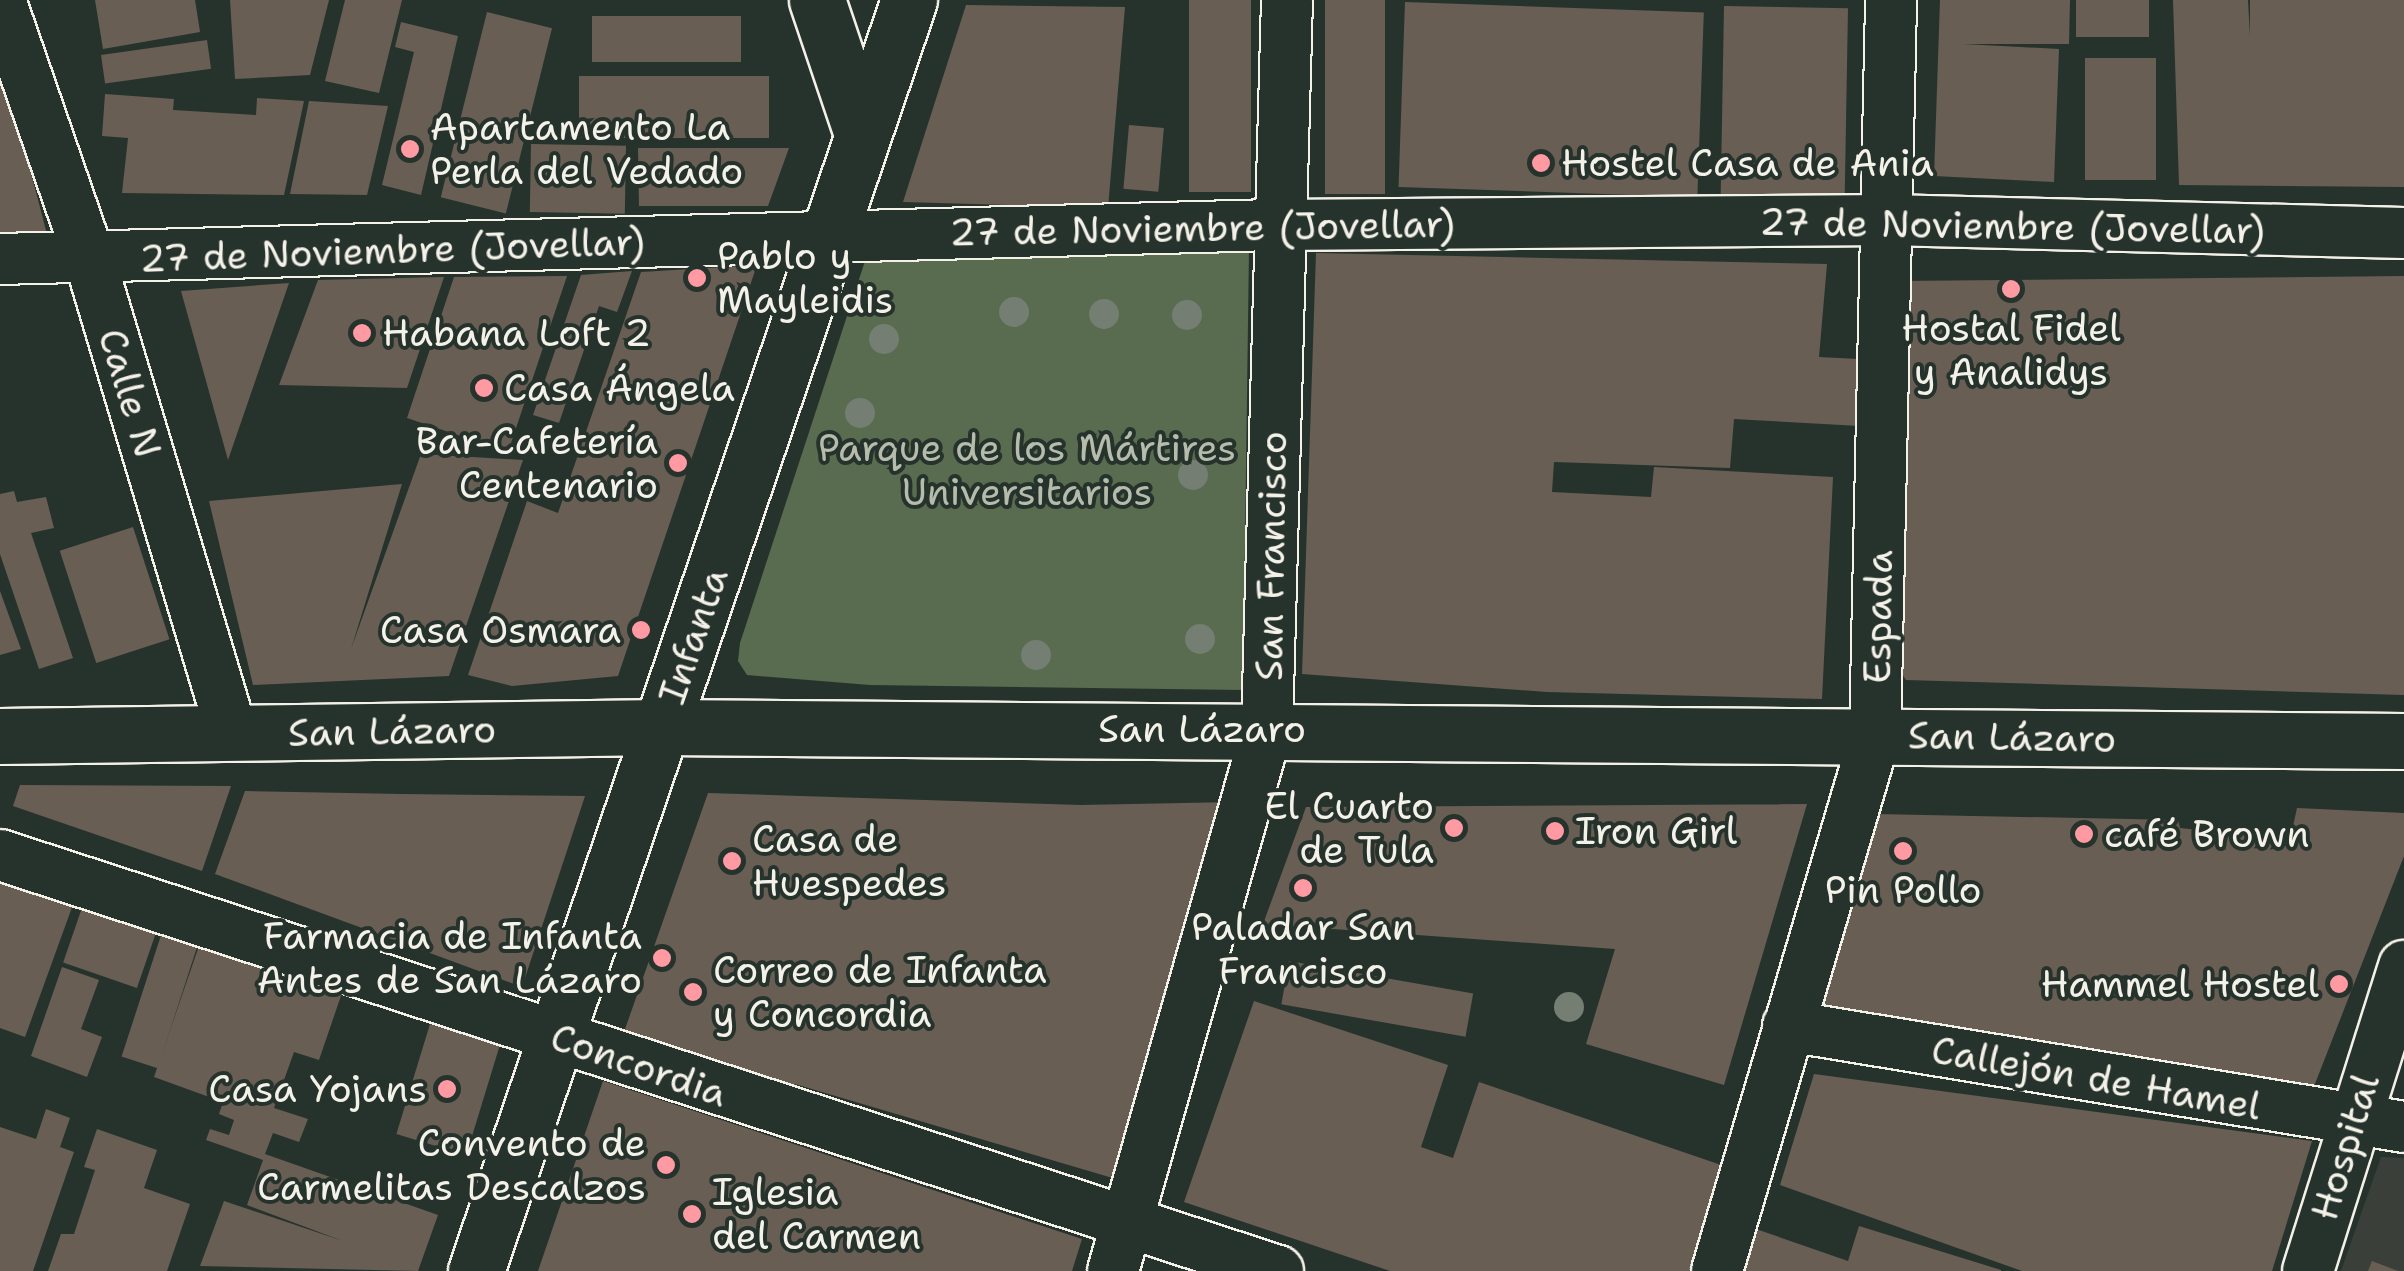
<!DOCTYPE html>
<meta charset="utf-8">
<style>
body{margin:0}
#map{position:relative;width:2404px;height:1271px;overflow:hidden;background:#26332d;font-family:"Shantell Sans",sans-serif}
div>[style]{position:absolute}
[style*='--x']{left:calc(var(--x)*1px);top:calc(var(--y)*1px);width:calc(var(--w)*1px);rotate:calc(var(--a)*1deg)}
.built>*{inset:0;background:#3a4039}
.green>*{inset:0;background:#596c4f}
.building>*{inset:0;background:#695e54;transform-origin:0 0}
.roads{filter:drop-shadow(2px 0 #f4f1e8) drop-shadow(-2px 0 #f4f1e8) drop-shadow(0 2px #f4f1e8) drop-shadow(0 -2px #f4f1e8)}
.minor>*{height:50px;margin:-25px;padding:0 25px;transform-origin:25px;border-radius:25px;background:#26332d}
.major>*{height:55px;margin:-27.5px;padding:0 27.5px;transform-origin:27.5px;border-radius:27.5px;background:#26332d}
.trees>*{width:30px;height:30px;margin:-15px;border-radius:50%;background:#757e72}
.dots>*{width:28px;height:28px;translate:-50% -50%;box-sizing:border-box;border:5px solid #26332d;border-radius:50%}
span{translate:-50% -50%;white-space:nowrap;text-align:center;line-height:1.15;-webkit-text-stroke:8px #26332d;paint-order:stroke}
.poi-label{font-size:38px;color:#f4f1e8}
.left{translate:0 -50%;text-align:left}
.right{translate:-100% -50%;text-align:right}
.street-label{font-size:38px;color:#f4f1e8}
.park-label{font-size:38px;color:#b6bcab}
</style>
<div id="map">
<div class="built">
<div style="clip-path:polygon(2381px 1157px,2404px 1158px,2404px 1271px,2341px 1271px)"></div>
</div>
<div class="green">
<div style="clip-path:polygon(1249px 248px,1243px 690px,870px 685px,747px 675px,738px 661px,740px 643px,866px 258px)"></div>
</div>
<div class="building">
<div style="clip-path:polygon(95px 0,195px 0,200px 32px,103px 49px)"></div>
<div style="clip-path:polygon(230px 0,329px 0,310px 75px,235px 79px)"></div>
<div style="clip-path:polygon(345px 0,402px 0,379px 93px,325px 81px)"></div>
<div style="left:1189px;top:0;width:62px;height:192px"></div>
<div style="left:1325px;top:0;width:60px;height:194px"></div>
<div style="clip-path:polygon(1940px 0,2070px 0,2069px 44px,1963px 44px,2059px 49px,2054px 182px,1934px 176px)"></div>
<div style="left:2076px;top:0;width:73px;height:37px"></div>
<div style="clip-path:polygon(2173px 0,2248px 0,2250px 36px,2250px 0,2404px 0,2404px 187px,2179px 185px)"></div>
<div style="left:1405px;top:2px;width:299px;height:185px;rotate:2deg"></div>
<div style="clip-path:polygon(966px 5px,1125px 7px,1108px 208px,903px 202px)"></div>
<div style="left:1724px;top:6px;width:124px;height:188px;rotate:1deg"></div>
<div style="left:487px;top:12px;width:67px;height:191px;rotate:14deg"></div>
<div style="left:592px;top:16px;width:149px;height:46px"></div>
<div style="clip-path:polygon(401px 22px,458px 36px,421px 195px,382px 185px,414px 52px,395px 47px)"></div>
<div style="left:207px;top:40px;width:29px;height:107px;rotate:82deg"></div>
<div style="clip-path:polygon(0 54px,49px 242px,0 250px)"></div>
<div style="left:2085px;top:58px;width:71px;height:122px"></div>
<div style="left:579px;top:76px;width:190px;height:62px"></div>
<div style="clip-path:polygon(105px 94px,174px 99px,173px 110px,256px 115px,257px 98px,304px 101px,284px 195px,122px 193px,128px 138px,102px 136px)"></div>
<div style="clip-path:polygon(309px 101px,388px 106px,367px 195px,290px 194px)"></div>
<div style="left:1129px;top:125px;width:35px;height:64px;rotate:5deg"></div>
<div style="left:531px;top:144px;width:95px;height:68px;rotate:1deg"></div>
<div style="clip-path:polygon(638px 148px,789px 148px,768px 206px,639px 206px)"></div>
<div style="clip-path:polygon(1316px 253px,1827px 264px,1819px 357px,1858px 359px,1860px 426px,1734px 419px,1730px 468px,1554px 462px,1552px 492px,1651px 497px,1654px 467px,1833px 477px,1822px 699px,1547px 692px,1302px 674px)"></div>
<div style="clip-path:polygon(757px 265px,618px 676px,512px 686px,468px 675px,527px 501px,558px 513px,641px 272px)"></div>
<div style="clip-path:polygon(632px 271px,617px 312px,599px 306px,559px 423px,533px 415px,581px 275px)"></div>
<div style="clip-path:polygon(567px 276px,508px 452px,407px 418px,454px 277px)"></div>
<div style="clip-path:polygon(2404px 276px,2404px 695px,1906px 680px,1898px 668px,1898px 281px)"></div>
<div style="clip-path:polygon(444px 277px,407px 388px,279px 385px,318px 280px)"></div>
<div style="clip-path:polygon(289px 283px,228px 460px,181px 291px)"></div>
<div style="clip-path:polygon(421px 454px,523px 460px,449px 676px,253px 685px,209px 501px,402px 484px,351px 649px)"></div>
<div style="clip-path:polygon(14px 491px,17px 502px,46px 497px,54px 528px,31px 533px,73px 658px,39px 669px,0 554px,0 494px)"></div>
<div style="left:133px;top:527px;width:118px;height:77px;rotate:72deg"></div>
<div style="clip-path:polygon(0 591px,21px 649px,0 655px)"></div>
<div style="clip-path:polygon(20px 785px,231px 786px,202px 871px,13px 806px)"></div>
<div style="clip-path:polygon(245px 791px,401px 794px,585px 796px,522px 987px,215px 874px)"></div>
<div style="clip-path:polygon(708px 793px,1081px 805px,1235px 802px,1116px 1179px,795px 1084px,791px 1098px,624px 1032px)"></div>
<div style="clip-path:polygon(1807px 804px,1724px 1085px,1586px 1044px,1615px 949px,1263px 924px,1306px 807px)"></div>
<div style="clip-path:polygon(2297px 808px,2404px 813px,2404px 856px,2311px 1094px,1812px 1016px,1875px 814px,2178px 820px,2180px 828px,2290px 840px)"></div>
<div style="clip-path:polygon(0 880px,75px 899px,25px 1037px,0 1028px)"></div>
<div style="left:84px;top:902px;width:78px;height:64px;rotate:19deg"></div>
<div style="left:163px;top:929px;width:38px;height:134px;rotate:18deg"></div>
<div style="clip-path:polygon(202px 937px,344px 987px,319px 1060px,294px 1052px,274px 1108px,308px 1119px,299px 1142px,273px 1133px,265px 1154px,438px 1215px,418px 1271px,200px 1266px,224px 1201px,343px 1241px,247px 1205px,263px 1160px,206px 1140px,210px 1129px,229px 1135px,234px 1120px,219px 1114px,223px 1102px,154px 1077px)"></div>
<div style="left:1289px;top:961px;width:187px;height:44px;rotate:10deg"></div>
<div style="clip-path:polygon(62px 967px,99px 980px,81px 1029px,102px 1037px,87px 1077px,31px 1056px)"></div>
<div style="clip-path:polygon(1254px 1001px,1448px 1065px,1421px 1147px,1453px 1158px,1479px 1082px,1724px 1166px,1689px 1271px,1390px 1271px,1184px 1202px)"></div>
<div style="left:430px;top:1024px;width:73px;height:115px;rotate:17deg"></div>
<div style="clip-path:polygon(1814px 1074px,2312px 1141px,2272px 1271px,2022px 1271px,1780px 1185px)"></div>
<div style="clip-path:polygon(603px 1081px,1082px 1239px,1072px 1271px,538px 1271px)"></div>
<div style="clip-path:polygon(46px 1109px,70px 1118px,60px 1147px,74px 1152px,33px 1271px,0 1271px,0 1127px,36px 1139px)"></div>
<div style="clip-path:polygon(97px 1129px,157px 1150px,144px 1188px,190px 1204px,167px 1271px,48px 1271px,61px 1234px,74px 1234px,95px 1170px,84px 1167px)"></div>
<div style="clip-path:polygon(1859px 1226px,2001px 1270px,2001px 1271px,1742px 1271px,1756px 1229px,1848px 1261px)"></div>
<div style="clip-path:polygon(2372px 1261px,2398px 1271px,2368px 1271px)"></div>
</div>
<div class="roads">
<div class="minor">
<div style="--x:0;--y:0;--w:275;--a:70.9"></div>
<div style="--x:90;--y:260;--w:494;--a:73.3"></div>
<div style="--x:0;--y:259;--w:1277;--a:-1.53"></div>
<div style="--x:1277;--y:225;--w:611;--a:-0.47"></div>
<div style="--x:1888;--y:220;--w:516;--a:1.44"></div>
<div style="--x:0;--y:855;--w:1344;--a:18.03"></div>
<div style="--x:1788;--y:1026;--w:624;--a:9.31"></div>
<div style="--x:1113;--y:1271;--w:563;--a:-74.14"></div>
<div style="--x:1267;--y:729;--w:729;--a:-88.43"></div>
<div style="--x:1717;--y:1271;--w:558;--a:-73.55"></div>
<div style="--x:1875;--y:736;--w:736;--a:-88.75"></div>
<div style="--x:2308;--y:1271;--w:320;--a:-72.5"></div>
</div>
<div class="major">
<div style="--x:817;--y:0;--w:141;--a:71.4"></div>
<div style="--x:0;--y:736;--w:662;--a:-0.78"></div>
<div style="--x:662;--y:727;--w:1742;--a:0.46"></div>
<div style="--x:476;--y:1271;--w:1343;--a:-71.19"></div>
</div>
</div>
<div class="trees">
<div style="left:1014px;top:312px"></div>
<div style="left:1104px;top:314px"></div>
<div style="left:1187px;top:315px"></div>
<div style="left:884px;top:339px"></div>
<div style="left:860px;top:413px"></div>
<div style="left:1193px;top:475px"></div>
<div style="left:1200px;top:639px"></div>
<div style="left:1036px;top:655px"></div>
<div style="left:1569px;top:1007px"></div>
</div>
<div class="dots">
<div style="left:410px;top:149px;background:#ff9aa2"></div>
<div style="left:1541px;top:163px;background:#ff9aa2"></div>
<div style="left:697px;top:278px;background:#ff9aa2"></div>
<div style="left:2011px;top:289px;background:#ff9aa2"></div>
<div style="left:362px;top:333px;background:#ff9aa2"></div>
<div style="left:484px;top:388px;background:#ff9aa2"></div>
<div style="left:678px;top:463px;background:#ff9aa2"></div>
<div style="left:641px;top:630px;background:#ff9aa2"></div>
<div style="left:1454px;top:828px;background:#ff9aa2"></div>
<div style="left:1555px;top:831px;background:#ff9aa2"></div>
<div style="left:2084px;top:834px;background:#ff9aa2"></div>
<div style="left:1903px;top:851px;background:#ff9aa2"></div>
<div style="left:732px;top:861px;background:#ff9aa2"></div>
<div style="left:1303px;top:888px;background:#ff9aa2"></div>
<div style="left:662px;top:958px;background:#ff9aa2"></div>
<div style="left:2339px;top:984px;background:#ff9aa2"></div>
<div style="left:693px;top:992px;background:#ff9aa2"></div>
<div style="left:447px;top:1089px;background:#ff9aa2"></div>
<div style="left:666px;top:1165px;background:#ff9aa2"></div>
<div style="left:692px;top:1214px;background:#ff9aa2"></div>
</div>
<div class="poi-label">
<span class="left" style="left:430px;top:149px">Apartamento La<br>Perla del Vedado</span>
<span class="left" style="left:1561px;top:163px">Hostel Casa de Ania</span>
<span class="left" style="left:717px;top:278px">Pablo y<br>Mayleidis</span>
<span style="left:2011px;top:350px">Hostal Fidel<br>y Analidys</span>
<span class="left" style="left:382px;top:333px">Habana Loft 2</span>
<span class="left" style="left:504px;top:388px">Casa Ángela</span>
<span class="right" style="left:658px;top:463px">Bar-Cafetería<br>Centenario</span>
<span class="right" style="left:621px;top:630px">Casa Osmara</span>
<span class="right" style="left:1434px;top:828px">El Cuarto<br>de Tula</span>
<span class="left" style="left:1575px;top:831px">Iron Girl</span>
<span class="left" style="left:2104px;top:834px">café Brown</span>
<span class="left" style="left:752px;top:861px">Casa de<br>Huespedes</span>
<span style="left:1903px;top:890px">Pin Pollo</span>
<span style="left:1303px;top:949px">Paladar San<br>Francisco</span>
<span class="right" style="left:642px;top:958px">Farmacia de Infanta<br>Antes de San Lázaro</span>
<span class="left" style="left:713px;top:992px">Correo de Infanta<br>y Concordia</span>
<span class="right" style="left:2319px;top:984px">Hammel Hostel</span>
<span class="right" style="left:427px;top:1089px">Casa Yojans</span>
<span class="right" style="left:646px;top:1165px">Convento de<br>Carmelitas Descalzos</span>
<span class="left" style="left:712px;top:1214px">Iglesia<br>del Carmen</span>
</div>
<div class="street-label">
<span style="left:2012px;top:226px;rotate:1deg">27 de Noviembre (Jovellar)</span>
<span style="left:1202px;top:228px;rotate:-1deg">27 de Noviembre (Jovellar)</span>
<span style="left:392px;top:250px;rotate:-2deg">27 de Noviembre (Jovellar)</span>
<span style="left:130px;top:393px;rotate:73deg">Calle N</span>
<span style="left:1271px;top:556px;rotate:-89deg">San Francisco</span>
<span style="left:1878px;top:617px;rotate:-89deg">Espada</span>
<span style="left:693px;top:636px;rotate:-71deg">Infanta</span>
<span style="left:1202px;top:729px">San Lázaro</span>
<span style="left:392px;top:731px;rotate:-1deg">San Lázaro</span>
<span style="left:2012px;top:737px;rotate:1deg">San Lázaro</span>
<span style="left:639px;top:1065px;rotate:19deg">Concordia</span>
<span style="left:2096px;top:1078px;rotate:10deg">Callejón de Hamel</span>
<span style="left:2345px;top:1147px;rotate:-73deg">Hospital</span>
</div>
<div class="park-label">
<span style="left:1027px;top:470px">Parque de los Mártires<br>Universitarios</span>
</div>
</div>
